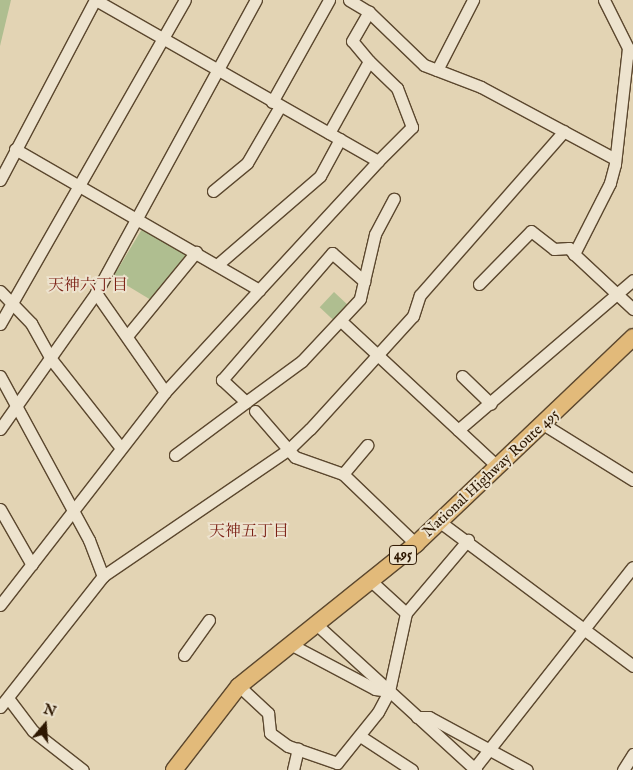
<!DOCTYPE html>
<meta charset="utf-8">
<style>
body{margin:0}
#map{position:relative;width:633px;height:770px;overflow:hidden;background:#e3d4b4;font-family:"IM FELL English","Noto Serif JP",serif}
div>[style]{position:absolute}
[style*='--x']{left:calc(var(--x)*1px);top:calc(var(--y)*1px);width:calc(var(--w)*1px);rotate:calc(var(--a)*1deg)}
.green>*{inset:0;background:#afbe90;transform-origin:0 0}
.roads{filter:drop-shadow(1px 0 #5b472e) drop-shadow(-1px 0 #5b472e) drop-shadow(0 1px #5b472e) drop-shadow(0 -1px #5b472e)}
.minor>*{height:11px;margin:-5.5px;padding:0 5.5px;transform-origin:5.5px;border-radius:5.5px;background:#ede3ce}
.highway>*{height:16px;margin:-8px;padding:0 8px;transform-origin:8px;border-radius:8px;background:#e2ba7a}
span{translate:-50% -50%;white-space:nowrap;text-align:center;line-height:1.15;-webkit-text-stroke:4px #ede3ce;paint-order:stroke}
.shield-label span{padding:1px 4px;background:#ede3ce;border:1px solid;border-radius:4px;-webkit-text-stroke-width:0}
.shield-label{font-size:14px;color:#2e1802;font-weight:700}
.street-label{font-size:15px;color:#2e1802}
.neighbourhood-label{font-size:16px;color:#7a1f14}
.north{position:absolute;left:20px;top:700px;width:50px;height:50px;-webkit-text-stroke:4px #ede3ce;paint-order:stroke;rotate:18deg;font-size:14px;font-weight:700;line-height:20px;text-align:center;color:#2e1802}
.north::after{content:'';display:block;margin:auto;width:18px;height:22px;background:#2e1802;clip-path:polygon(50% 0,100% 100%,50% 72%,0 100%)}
</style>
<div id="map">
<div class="green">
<div style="clip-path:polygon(0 0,11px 0,0 46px)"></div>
<div style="clip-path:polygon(142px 229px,186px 252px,187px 257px,151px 300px,113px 277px)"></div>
<div style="left:334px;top:292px;width:19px;height:21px;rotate:43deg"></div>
</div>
<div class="roads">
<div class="minor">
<div style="--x:349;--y:0;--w:23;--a:31"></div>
<div style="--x:369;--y:12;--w:76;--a:43.9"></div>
<div style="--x:424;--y:65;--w:61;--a:21.1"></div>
<div style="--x:481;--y:87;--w:152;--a:28.2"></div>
<div style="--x:604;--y:0;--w:60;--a:63.4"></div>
<div style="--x:628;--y:48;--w:117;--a:96.4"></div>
<div style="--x:615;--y:164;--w:20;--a:105"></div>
<div style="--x:610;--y:183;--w:80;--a:116.9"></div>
<div style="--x:574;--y:254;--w:81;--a:43"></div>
<div style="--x:369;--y:61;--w:39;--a:44"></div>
<div style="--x:397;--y:88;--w:42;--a:69"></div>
<div style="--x:412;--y:127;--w:48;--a:135"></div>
<div style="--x:437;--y:70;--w:79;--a:-62.8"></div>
<div style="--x:272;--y:102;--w:117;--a:-60.8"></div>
<div style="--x:329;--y:133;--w:82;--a:-60.9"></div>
<div style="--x:369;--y:61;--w:26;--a:-130"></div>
<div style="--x:352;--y:41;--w:34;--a:-60"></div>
<div style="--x:15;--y:149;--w:282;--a:30"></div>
<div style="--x:259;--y:290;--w:176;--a:-47.3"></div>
<div style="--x:378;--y:161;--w:325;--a:-150.3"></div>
<div style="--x:0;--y:180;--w:204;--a:-62.2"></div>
<div style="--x:213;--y:191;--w:44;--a:-39.5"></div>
<div style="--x:247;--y:163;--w:66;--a:-59.9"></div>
<div style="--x:332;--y:253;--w:43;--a:41.2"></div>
<div style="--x:364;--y:281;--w:18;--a:103"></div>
<div style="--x:360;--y:299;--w:85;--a:133.1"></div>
<div style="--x:302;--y:361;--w:69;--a:143.8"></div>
<div style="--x:246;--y:402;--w:33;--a:-137"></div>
<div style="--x:222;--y:380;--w:168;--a:-49.1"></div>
<div style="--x:217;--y:265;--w:136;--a:-40.8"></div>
<div style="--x:320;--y:176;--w:42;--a:-61.6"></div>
<div style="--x:364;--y:281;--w:48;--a:-76.8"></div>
<div style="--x:375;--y:234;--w:40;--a:-62"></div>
<div style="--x:479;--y:284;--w:74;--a:-45.5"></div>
<div style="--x:531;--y:231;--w:29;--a:38"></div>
<div style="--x:554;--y:249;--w:15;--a:-4"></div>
<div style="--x:569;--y:248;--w:8;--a:50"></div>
<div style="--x:0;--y:291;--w:45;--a:45.9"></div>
<div style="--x:31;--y:323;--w:41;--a:60.9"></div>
<div style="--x:51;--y:359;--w:113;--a:51.8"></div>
<div style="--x:341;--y:321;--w:214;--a:42.9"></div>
<div style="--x:0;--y:324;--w:373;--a:-60.3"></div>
<div style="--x:127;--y:336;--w:109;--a:-50.6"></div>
<div style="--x:0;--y:376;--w:187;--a:61.5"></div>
<div style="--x:89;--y:540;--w:39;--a:69"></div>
<div style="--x:462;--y:376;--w:40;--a:44"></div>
<div style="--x:165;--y:392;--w:139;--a:-47.3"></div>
<div style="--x:255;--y:411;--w:61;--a:49"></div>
<div style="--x:295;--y:457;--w:51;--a:19.5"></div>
<div style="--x:343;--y:474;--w:101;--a:43.8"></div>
<div style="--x:543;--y:424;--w:106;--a:31.9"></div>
<div style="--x:0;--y:429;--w:166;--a:-54.8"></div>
<div style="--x:96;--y:293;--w:334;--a:-61.4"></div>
<div style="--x:458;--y:430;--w:230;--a:-40.6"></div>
<div style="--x:175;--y:455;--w:89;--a:-36.7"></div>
<div style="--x:343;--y:474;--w:38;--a:-50"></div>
<div style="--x:0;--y:509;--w:64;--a:60.3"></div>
<div style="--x:440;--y:522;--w:241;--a:36.7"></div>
<div style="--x:371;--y:581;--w:47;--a:42.4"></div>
<div style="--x:0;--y:605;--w:269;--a:-52.2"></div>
<div style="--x:165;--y:392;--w:121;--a:-124.9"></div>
<div style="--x:316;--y:624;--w:217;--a:42.4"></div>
<div style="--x:290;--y:644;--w:96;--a:27.9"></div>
<div style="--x:375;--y:689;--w:14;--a:8"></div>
<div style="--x:184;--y:655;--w:43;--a:-54.5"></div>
<div style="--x:239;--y:686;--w:40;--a:43"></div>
<div style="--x:268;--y:713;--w:20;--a:84"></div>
<div style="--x:270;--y:733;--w:22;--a:36"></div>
<div style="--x:288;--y:746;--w:52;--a:19.1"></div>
<div style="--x:337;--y:763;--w:65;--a:-51.2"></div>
<div style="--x:378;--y:712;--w:24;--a:-62"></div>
<div style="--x:389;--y:691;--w:80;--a:-77.7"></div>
<div style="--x:406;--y:613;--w:96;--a:-49.7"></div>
<div style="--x:8;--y:698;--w:41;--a:52.9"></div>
<div style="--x:33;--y:731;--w:63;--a:38"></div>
<div style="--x:0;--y:707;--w:167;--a:-51.8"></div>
<div style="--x:103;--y:576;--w:224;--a:-34.3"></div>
<div style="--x:288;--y:450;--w:30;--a:-44"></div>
<div style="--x:310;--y:429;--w:153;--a:-47.7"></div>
<div style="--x:413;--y:316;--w:22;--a:-72"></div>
<div style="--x:420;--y:295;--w:218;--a:-48.7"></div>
<div style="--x:417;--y:717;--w:12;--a:0"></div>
<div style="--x:429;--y:717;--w:111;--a:28.4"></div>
<div style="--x:360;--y:736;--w:62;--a:33.2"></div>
<div style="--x:293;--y:770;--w:22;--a:-77"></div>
<div style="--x:473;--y:770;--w:258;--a:-51.8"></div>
<div style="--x:623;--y:770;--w:19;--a:-58"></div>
</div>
<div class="highway">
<div style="--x:174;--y:770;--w:106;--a:-52.3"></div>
<div style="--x:239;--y:686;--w:227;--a:-38.7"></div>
<div style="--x:416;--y:544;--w:300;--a:-43.6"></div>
</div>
</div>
<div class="shield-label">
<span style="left:403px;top:555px">495</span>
</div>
<div class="street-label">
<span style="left:491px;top:473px;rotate:-43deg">National Highway Route 495</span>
</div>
<div class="neighbourhood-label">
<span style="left:88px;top:286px">天神六丁目</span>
<span style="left:249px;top:532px">天神五丁目</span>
</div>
<div class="north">N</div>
</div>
